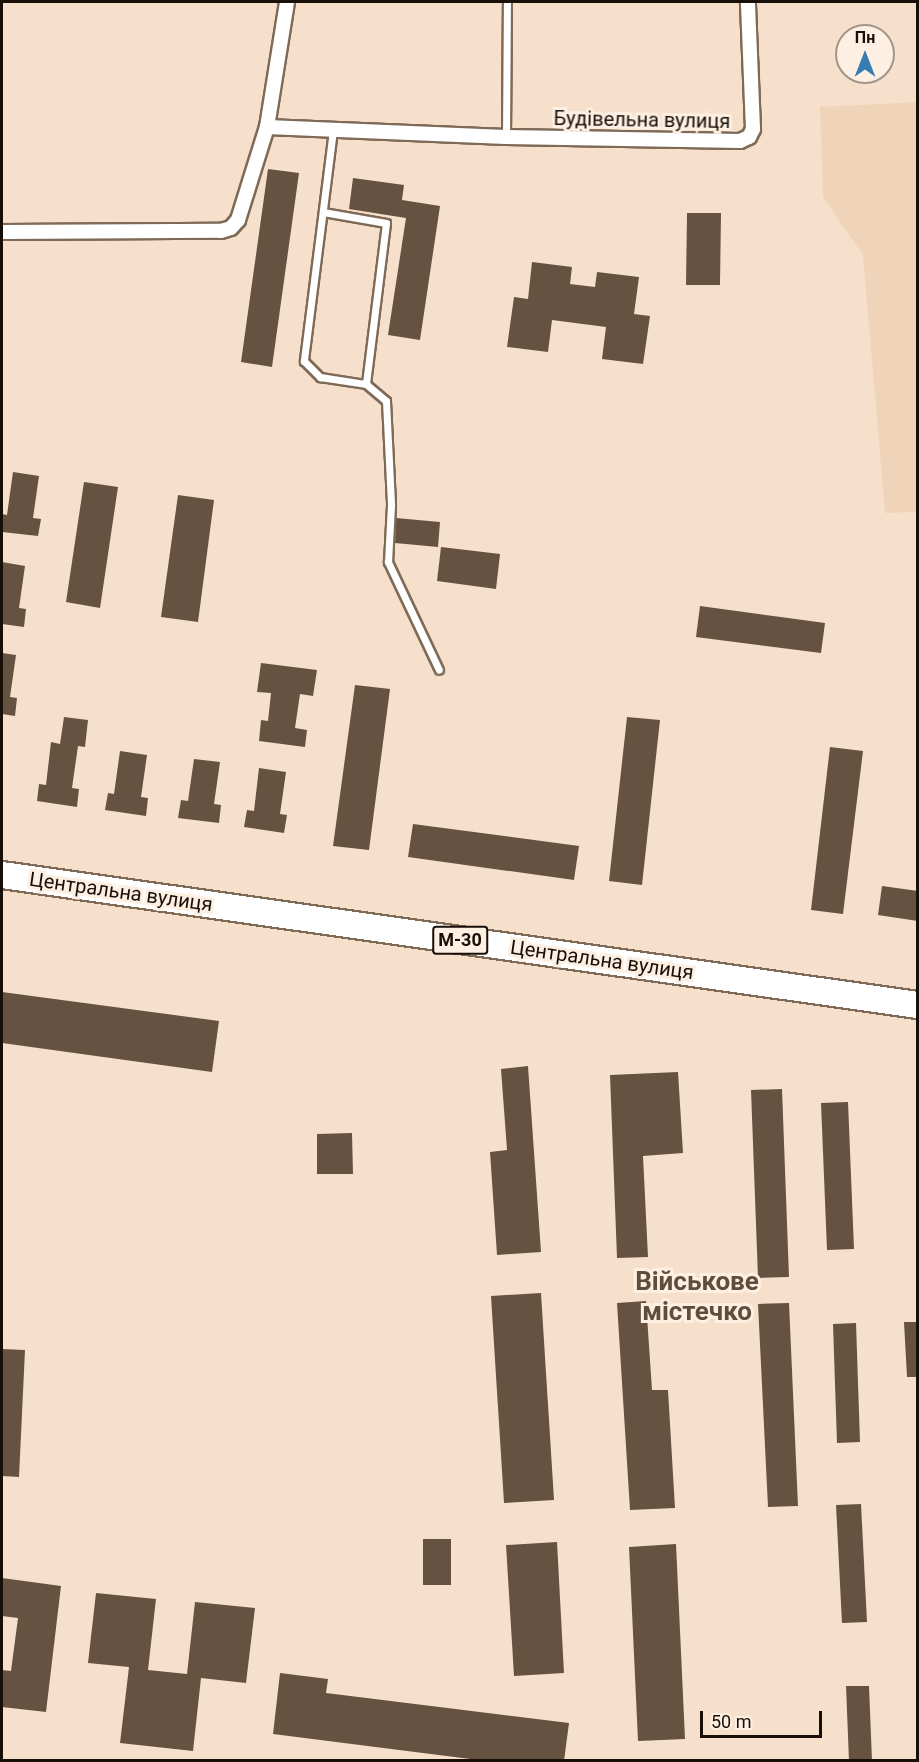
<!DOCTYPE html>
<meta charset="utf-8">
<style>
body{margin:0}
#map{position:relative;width:919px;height:1762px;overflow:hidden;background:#f7e0cb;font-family:Roboto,sans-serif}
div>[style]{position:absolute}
.built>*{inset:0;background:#f0d4b9}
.building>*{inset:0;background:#665240}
.roads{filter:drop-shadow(2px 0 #7e6a57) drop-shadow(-2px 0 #7e6a57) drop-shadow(0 2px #7e6a57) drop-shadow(0 -2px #7e6a57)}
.lane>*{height:7px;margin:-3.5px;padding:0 3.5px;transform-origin:3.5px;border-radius:3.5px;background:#fff}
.street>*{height:14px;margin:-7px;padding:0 7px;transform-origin:7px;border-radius:7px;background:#fff}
.highway>*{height:26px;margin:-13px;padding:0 13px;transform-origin:13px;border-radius:13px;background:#fff}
span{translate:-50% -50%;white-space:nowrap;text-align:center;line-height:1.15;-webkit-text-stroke:6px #fdefe2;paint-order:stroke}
.shield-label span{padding:2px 4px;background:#fdefe2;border:2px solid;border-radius:4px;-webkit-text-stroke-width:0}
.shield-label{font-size:18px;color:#170f08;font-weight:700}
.street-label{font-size:20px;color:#170f08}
.district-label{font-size:26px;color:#604e3c;font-weight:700}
.frame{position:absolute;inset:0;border:3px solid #170f08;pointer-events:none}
.north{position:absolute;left:835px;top:24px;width:60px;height:60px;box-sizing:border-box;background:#fdefe2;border:2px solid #a1958b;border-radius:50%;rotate:0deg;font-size:16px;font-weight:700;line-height:24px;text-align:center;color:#170f08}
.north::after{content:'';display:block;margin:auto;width:21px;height:27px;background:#377cb2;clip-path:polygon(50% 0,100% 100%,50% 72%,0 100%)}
.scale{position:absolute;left:700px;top:1711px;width:122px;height:27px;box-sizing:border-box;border:3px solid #170f08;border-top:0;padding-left:8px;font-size:18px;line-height:21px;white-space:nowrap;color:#170f08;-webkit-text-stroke:4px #fdefe2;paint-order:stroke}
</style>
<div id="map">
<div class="built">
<div style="clip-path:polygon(917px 102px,917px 512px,885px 513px,863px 255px,823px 197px,820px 107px)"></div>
</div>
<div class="building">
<div style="clip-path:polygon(268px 169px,299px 173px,272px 367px,241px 362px)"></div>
<div style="clip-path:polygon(353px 178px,404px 185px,402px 200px,440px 206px,420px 340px,388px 335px,406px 218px,349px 209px)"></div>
<div style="clip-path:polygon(687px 213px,721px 213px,720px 285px,686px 285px)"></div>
<div style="clip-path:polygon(532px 262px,572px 267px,570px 284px,595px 287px,597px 272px,639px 277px,634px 314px,650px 316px,643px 364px,602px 359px,606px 327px,552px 320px,548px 352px,507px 347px,514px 297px,528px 299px)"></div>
<div style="clip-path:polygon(13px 472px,39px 476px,33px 518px,41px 519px,38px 536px,2px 532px,2px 514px,7px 515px)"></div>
<div style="clip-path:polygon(84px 482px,118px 487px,100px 608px,66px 602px)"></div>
<div style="clip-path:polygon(178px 495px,214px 500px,198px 622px,161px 617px)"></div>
<div style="clip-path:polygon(396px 518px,440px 522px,438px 547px,395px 543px)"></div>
<div style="clip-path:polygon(441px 547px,500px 554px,496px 589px,437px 581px)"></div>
<div style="clip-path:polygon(2px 562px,25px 566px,19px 608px,26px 609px,24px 627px,2px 624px)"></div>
<div style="clip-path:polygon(700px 606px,825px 623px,821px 653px,696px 637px)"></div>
<div style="clip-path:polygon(2px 653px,16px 655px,10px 697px,17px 698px,15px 716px,2px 714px)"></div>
<div style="clip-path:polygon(261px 663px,317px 670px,313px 696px,300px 694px,295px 728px,307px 730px,305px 747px,259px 741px,261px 720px,268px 721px,271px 693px,257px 692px)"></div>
<div style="clip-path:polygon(355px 685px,390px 689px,369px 850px,333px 846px)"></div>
<div style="clip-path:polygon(64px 717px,88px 720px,85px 747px,78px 746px,72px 788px,79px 789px,77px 807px,37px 801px,39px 784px,46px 785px,51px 742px,60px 744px)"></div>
<div style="clip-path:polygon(627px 717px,660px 720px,642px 885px,609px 881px)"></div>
<div style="clip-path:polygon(830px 747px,863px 751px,843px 914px,811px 910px)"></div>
<div style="clip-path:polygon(120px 751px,147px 755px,141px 797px,148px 798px,146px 816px,105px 810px,108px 793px,114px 794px)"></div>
<div style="clip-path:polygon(194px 759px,220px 762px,214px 804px,221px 805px,219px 823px,178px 818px,181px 800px,188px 801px)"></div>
<div style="clip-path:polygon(259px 768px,286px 772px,280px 814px,287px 815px,284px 833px,244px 827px,247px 810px,254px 811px)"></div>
<div style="clip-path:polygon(413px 824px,579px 846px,574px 880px,408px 857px)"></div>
<div style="clip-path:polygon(882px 886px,918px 891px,918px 921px,878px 915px)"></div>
<div style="clip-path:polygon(2px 992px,219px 1021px,212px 1072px,2px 1043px)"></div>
<div style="clip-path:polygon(528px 1066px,541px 1252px,497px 1255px,490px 1152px,507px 1150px,501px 1069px)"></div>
<div style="clip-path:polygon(678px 1072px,683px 1153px,643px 1156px,648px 1257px,617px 1258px,610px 1075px)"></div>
<div style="clip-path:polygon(782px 1089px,789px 1277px,758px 1278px,751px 1090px)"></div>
<div style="clip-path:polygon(848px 1102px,854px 1249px,827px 1250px,821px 1103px)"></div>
<div style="clip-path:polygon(352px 1133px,353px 1174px,317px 1174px,317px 1134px)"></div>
<div style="clip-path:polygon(541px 1293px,554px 1500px,504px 1503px,491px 1296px)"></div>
<div style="clip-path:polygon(646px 1301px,652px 1390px,668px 1390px,675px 1508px,630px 1510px,617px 1303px)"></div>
<div style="clip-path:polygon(789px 1303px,798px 1506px,768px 1507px,758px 1304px)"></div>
<div style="clip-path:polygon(904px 1322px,918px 1322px,918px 1377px,907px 1377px)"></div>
<div style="clip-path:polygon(856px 1323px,860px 1442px,837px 1443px,833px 1324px)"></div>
<div style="clip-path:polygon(2px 1349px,25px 1350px,19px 1477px,2px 1476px)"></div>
<div style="clip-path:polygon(861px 1504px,867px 1622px,842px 1623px,836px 1505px)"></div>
<div style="clip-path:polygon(423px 1539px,451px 1539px,451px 1585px,423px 1585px)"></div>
<div style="clip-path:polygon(557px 1542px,564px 1673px,514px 1676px,506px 1545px)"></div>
<div style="clip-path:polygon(676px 1544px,685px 1739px,638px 1741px,629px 1547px)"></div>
<div style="clip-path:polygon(2px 1578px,61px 1586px,46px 1712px,2px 1707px,2px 1670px,11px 1671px,18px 1618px,2px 1616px)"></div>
<div style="clip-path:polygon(96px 1593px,156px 1599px,148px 1670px,187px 1674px,195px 1602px,255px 1608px,246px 1683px,201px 1678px,193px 1751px,120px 1743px,129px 1667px,88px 1663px)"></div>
<div style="clip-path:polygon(280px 1673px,328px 1679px,326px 1693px,569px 1723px,564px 1761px,486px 1761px,273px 1734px)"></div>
<div style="clip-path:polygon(846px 1686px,869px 1686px,872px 1761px,849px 1761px)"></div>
</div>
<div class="roads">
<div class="lane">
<div style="left:333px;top:130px;width:233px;rotate:97.2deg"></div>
<div style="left:304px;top:361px;width:23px;rotate:45deg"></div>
<div style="left:320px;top:377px;width:47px;rotate:8.7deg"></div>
<div style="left:366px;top:384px;width:26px;rotate:40deg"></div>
<div style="left:386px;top:401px;width:104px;rotate:87.2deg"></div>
<div style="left:391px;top:505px;width:57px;rotate:93deg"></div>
<div style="left:388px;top:562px;width:119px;rotate:64.7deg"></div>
<div style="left:506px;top:137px;width:135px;rotate:-89.6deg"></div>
<div style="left:323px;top:212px;width:64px;rotate:9.9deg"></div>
<div style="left:386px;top:223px;width:162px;rotate:97.1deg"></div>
</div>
<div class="street">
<div style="left:267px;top:127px;width:127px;rotate:-80.9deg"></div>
<div style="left:2px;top:232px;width:219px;rotate:-0.3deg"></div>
<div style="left:221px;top:231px;width:10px;rotate:-17deg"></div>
<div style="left:231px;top:228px;width:11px;rotate:-49deg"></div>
<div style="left:238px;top:220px;width:97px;rotate:-72.7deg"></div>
<div style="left:267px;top:127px;width:239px;rotate:2.4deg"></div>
<div style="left:506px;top:137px;width:234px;rotate:1deg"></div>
<div style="left:740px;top:141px;width:10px;rotate:-24deg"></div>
<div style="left:749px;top:137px;width:9px;rotate:-63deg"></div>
<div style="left:753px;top:129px;width:127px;rotate:-92.3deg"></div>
</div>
<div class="highway">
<div style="left:2px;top:875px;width:925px;rotate:8.08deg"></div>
</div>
</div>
<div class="shield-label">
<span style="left:460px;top:940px">М-30</span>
</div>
<div class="street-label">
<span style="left:642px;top:120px;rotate:1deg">Будівельна вулиця</span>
<span style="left:121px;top:892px;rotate:8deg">Центральна вулиця</span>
<span style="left:602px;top:960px;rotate:8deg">Центральна вулиця</span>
</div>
<div class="district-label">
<span style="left:697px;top:1297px">Військове<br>містечко</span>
</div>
<div class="frame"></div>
<div class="north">Пн</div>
<div class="scale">50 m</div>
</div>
